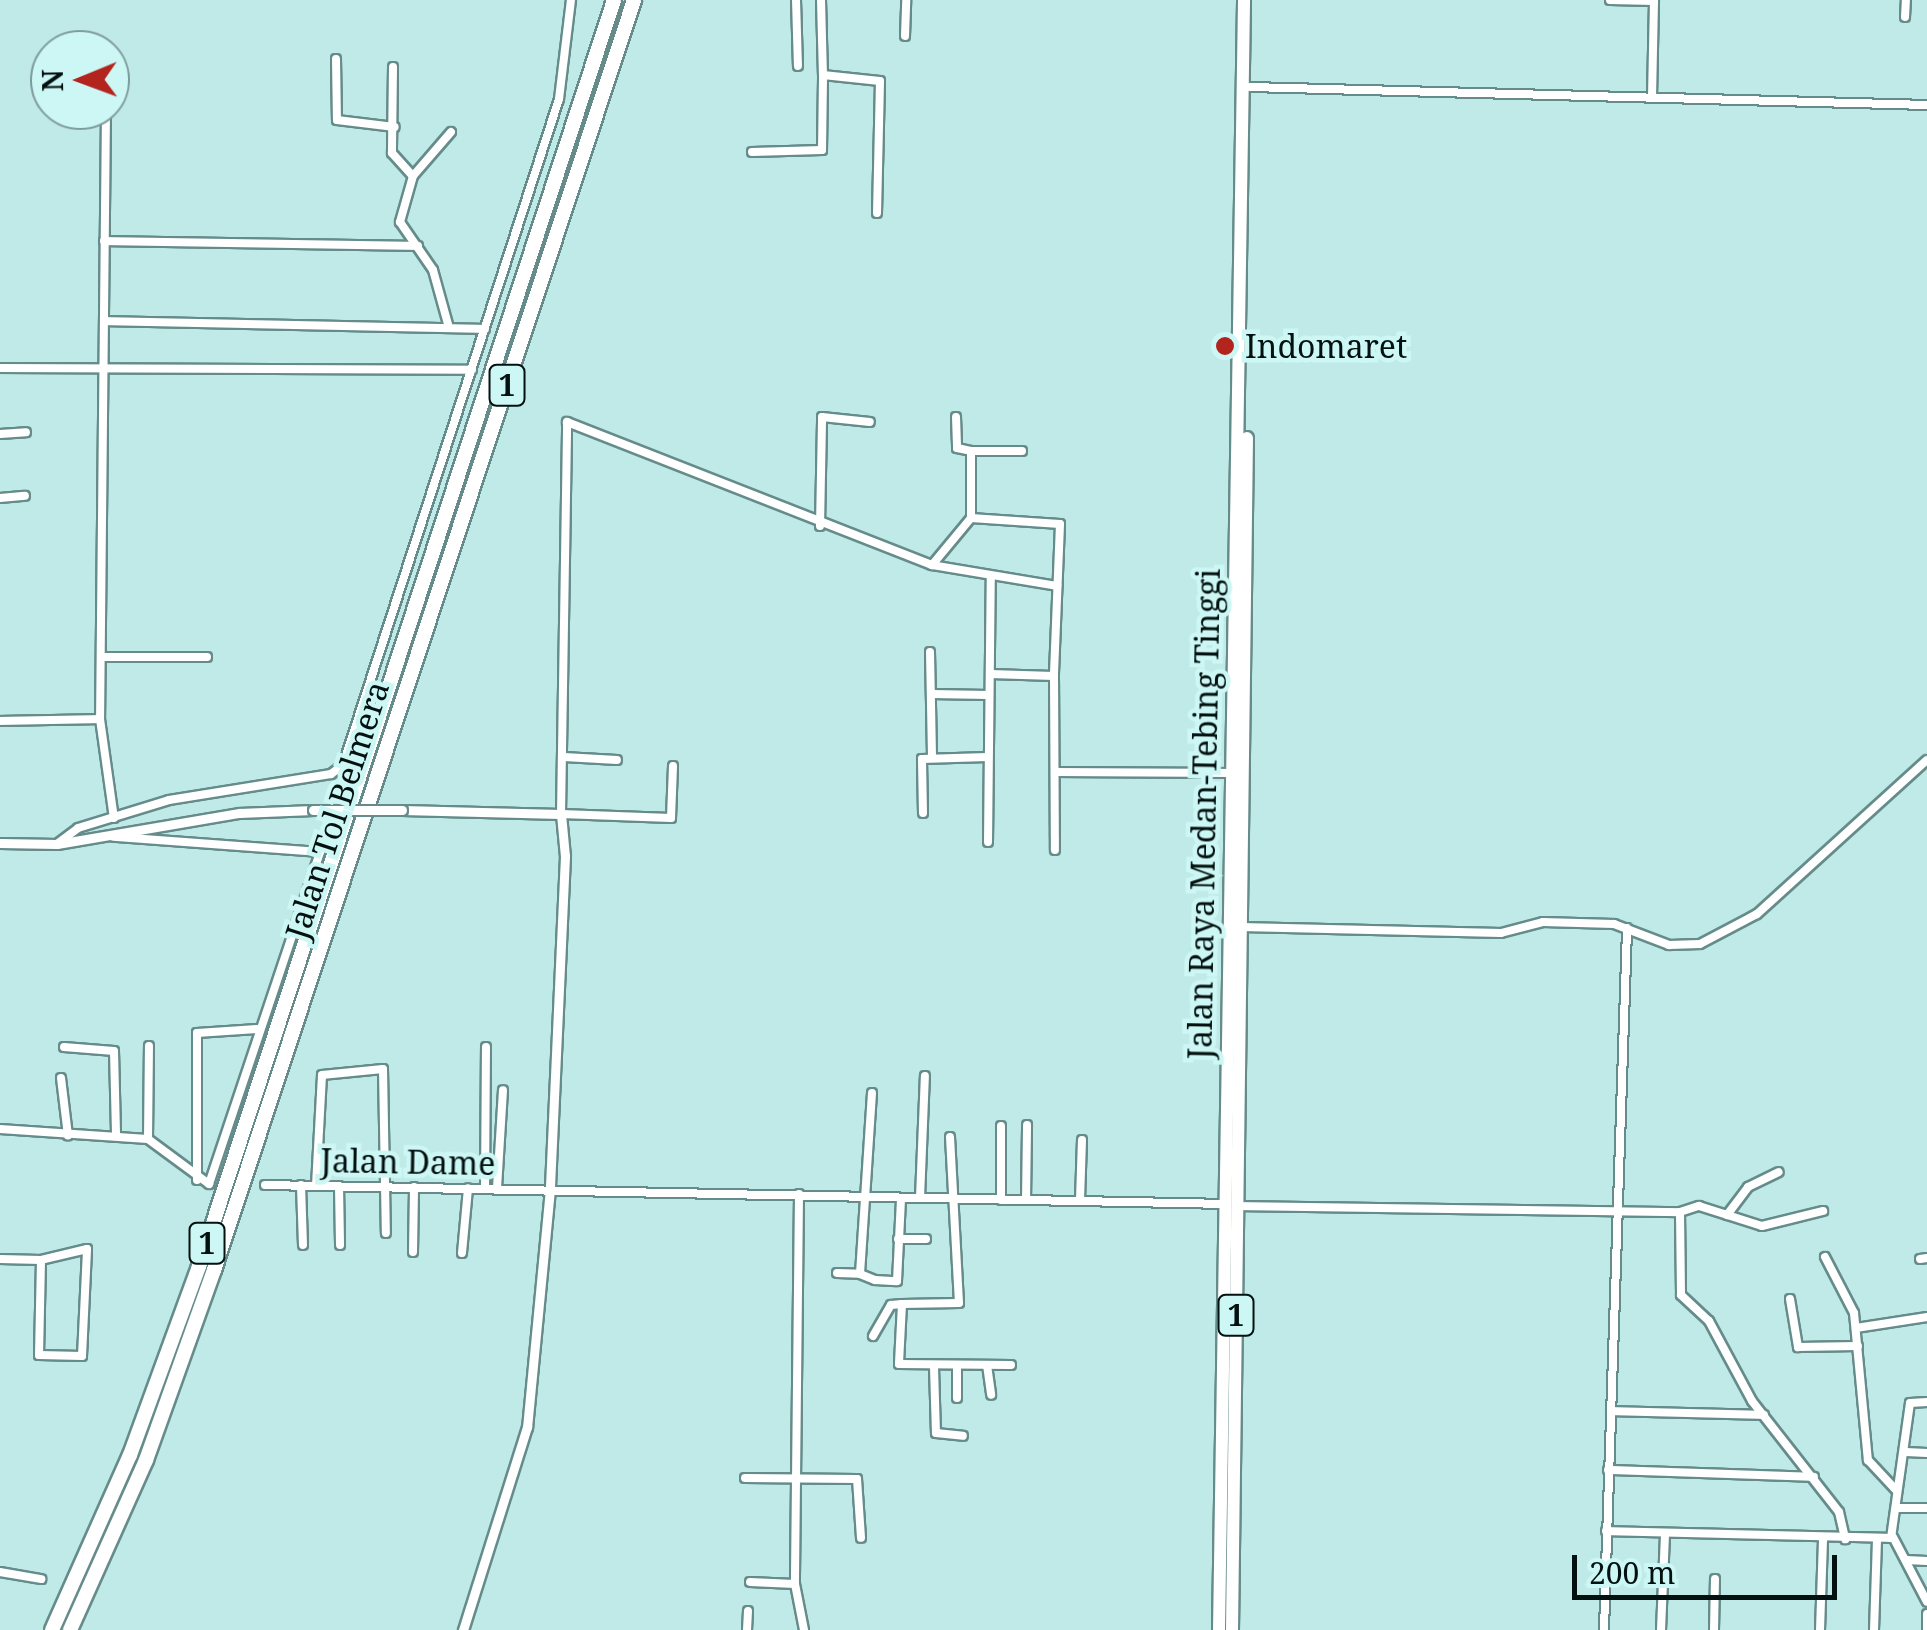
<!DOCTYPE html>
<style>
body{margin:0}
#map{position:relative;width:1927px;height:1630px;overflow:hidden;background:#c0eae7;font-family:"Noto Serif",serif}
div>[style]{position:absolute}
.roads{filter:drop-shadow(2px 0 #658c8a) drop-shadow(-2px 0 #658c8a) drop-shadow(0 2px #658c8a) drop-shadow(0 -2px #658c8a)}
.minor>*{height:8px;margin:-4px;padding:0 4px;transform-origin:4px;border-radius:4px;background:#fff}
.tertiary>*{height:9px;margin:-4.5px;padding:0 4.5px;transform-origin:4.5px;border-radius:4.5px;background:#fff}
.trunk>*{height:12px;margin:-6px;padding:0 6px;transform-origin:6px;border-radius:6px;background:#fff}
.motorway>*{height:14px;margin:-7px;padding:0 7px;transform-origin:7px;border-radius:7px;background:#fff}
.bridges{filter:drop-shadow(2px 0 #658c8a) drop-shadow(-2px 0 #658c8a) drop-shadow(0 2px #658c8a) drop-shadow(0 -2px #658c8a)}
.tertiary-bridge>*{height:9px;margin:-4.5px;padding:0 4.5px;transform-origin:4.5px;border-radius:4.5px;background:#fff}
.dots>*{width:28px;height:28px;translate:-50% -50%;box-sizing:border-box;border:5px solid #cdf7f4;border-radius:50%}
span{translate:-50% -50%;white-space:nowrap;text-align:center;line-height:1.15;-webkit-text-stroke:9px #cdf7f4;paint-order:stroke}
.shield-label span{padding:2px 8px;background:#cdf7f4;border:2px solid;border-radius:8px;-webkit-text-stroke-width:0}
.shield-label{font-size:30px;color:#031110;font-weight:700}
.poi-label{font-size:32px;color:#031110}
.left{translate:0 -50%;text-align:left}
.street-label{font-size:32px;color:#031110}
.north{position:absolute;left:30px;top:30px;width:100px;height:100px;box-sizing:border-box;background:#cdf7f4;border:2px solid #7c9b99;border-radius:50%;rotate:269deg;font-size:28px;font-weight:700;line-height:40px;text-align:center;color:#031110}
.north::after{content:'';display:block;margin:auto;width:35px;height:45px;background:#b3241e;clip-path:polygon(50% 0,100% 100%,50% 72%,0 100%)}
.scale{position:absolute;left:1572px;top:1555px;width:265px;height:45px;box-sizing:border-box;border:5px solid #031110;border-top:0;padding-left:12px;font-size:30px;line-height:35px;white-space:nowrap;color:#031110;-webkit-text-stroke:8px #cdf7f4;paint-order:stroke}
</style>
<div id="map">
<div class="roads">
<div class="minor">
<div style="left:796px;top:0;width:66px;rotate:88.3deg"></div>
<div style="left:821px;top:0;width:75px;rotate:88.5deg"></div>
<div style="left:823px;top:75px;width:57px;rotate:6deg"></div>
<div style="left:880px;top:81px;width:132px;rotate:91.3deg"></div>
<div style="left:1610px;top:0;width:44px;rotate:1.3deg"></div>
<div style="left:1905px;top:17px;width:17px;rotate:-87deg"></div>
<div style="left:905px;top:36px;width:36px;rotate:-88deg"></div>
<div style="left:336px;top:59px;width:61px;rotate:89.1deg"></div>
<div style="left:337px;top:120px;width:58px;rotate:6.9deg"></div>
<div style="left:393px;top:67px;width:86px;rotate:90.7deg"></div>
<div style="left:392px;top:153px;width:31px;rotate:48deg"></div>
<div style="left:413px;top:176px;width:48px;rotate:105.8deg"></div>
<div style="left:400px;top:222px;width:58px;rotate:55.5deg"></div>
<div style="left:433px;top:270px;width:56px;rotate:74.5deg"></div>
<div style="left:1250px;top:87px;width:677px;rotate:1.52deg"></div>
<div style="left:1652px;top:97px;width:97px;rotate:-88.8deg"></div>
<div style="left:106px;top:110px;width:609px;rotate:90.56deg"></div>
<div style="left:100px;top:719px;width:100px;rotate:82deg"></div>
<div style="left:752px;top:152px;width:70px;rotate:-1.6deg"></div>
<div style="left:822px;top:150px;width:75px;rotate:-89.2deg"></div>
<div style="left:413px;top:176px;width:58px;rotate:-49.2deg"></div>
<div style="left:104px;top:241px;width:314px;rotate:0.9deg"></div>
<div style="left:104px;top:321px;width:381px;rotate:1.2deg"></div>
<div style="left:0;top:368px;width:472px;rotate:0.2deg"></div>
<div style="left:956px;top:417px;width:31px;rotate:88deg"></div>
<div style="left:957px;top:448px;width:14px;rotate:12deg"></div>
<div style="left:971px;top:451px;width:67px;rotate:90deg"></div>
<div style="left:0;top:434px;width:26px;rotate:-4deg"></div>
<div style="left:971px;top:451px;width:51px"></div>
<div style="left:0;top:498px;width:25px;rotate:-5deg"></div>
<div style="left:820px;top:526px;width:109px;rotate:-88.9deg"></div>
<div style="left:822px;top:417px;width:48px;rotate:5.9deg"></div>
<div style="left:932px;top:565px;width:61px;rotate:-50.3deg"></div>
<div style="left:971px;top:518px;width:89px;rotate:3.9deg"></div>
<div style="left:1060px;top:524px;width:152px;rotate:92.3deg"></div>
<div style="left:930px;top:652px;width:103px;rotate:88.9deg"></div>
<div style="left:103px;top:657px;width:104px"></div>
<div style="left:990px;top:674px;width:64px;rotate:1.8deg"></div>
<div style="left:1054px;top:676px;width:174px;rotate:89.7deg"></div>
<div style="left:931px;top:694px;width:58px;rotate:1deg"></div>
<div style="left:0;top:721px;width:100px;rotate:-1.1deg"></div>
<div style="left:564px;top:757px;width:53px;rotate:3.2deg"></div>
<div style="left:673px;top:766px;width:52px;rotate:92.2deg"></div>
<div style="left:671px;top:818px;width:110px;rotate:-177.9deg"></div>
<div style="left:561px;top:814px;width:392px;rotate:-89.1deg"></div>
<div style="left:567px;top:422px;width:392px;rotate:21.4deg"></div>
<div style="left:932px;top:565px;width:127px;rotate:9.5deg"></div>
<div style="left:1055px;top:772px;width:179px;rotate:0.3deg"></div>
<div style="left:923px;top:813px;width:54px;rotate:-91.1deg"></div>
<div style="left:922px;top:759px;width:66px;rotate:-1.7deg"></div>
<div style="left:988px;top:842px;width:266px;rotate:-89.4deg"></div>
<div style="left:57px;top:844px;width:26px;rotate:-37deg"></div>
<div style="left:78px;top:828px;width:95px;rotate:-17.1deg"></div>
<div style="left:169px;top:800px;width:164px;rotate:-9.1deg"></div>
<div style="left:331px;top:774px;width:15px;rotate:-37deg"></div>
<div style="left:343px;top:765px;width:700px;rotate:-72.03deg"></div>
<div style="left:559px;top:99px;width:100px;rotate:-83.1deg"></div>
<div style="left:1241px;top:927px;width:260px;rotate:1.3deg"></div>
<div style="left:1501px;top:933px;width:43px;rotate:-14.7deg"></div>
<div style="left:1543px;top:922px;width:71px;rotate:1.6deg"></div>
<div style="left:1614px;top:924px;width:59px;rotate:20.9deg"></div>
<div style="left:1669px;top:945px;width:31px;rotate:-2deg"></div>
<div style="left:1700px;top:944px;width:64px;rotate:-27.8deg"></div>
<div style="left:1757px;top:914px;width:229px;rotate:-42.2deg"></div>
<div style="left:64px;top:1047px;width:50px;rotate:4.6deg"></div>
<div style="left:114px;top:1051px;width:83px;rotate:88.6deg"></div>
<div style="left:61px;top:1078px;width:58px;rotate:83.1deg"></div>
<div style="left:872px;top:1093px;width:181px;rotate:93.8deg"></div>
<div style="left:860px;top:1274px;width:16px;rotate:22deg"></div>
<div style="left:875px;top:1280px;width:22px;rotate:3deg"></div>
<div style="left:897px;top:1281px;width:83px;rotate:-87.2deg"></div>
<div style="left:0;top:1129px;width:148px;rotate:3.9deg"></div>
<div style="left:148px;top:1139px;width:76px;rotate:36.4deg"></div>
<div style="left:209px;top:1184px;width:350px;rotate:-71.5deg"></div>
<div style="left:320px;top:852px;width:207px;rotate:-175.8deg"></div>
<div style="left:950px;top:1137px;width:166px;rotate:86.9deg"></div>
<div style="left:959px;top:1303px;width:57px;rotate:179deg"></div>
<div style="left:902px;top:1304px;width:60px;rotate:92.9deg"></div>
<div style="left:899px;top:1364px;width:112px;rotate:0.5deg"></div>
<div style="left:148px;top:1139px;width:93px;rotate:-89.4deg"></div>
<div style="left:197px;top:1180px;width:147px;rotate:-90deg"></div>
<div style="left:197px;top:1033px;width:60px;rotate:-3.8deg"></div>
<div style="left:265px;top:1185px;width:960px;rotate:1.13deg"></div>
<div style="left:301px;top:1185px;width:60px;rotate:88.1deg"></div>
<div style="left:316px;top:1186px;width:111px;rotate:-86.9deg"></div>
<div style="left:322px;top:1075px;width:61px;rotate:-5.6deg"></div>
<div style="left:383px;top:1069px;width:164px;rotate:89deg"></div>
<div style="left:339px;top:1186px;width:59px;rotate:89deg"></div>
<div style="left:485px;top:1188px;width:141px;rotate:-89.6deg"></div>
<div style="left:497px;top:1188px;width:98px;rotate:-86.5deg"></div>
<div style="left:799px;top:1194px;width:390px;rotate:90.6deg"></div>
<div style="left:795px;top:1584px;width:47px;rotate:78.9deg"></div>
<div style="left:920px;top:1198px;width:122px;rotate:-87.7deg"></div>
<div style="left:1001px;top:1200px;width:74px;rotate:-90deg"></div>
<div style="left:1026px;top:1200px;width:75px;rotate:-89.2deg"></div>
<div style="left:1080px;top:1200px;width:60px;rotate:-88.1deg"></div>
<div style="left:1238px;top:1206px;width:442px;rotate:0.8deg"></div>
<div style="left:1680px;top:1212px;width:83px;rotate:89.3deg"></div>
<div style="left:1681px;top:1295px;width:38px;rotate:43deg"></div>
<div style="left:1709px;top:1321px;width:91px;rotate:61.7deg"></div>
<div style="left:1752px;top:1401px;width:141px;rotate:51.9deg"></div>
<div style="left:1839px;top:1512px;width:28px;rotate:77deg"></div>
<div style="left:1680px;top:1212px;width:20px;rotate:-18deg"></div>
<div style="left:1699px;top:1206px;width:66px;rotate:17.6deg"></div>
<div style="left:1762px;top:1226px;width:63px;rotate:-13.8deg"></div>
<div style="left:1727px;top:1215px;width:35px;rotate:-53deg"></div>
<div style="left:1748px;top:1187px;width:34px;rotate:-26deg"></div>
<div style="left:898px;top:1239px;width:28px"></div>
<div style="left:413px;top:1252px;width:65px;rotate:-89.1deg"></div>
<div style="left:462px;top:1253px;width:65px;rotate:-84.7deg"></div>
<div style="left:1825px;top:1257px;width:63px;rotate:62.6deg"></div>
<div style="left:1854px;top:1313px;width:148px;rotate:84.6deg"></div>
<div style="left:1868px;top:1460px;width:40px;rotate:47deg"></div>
<div style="left:0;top:1259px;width:41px;rotate:1.4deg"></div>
<div style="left:41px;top:1260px;width:95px;rotate:91.2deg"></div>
<div style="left:39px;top:1355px;width:43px;rotate:1.3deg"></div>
<div style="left:82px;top:1356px;width:107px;rotate:-87.3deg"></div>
<div style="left:87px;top:1249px;width:47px;rotate:166.6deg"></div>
<div style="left:1920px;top:1259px;width:7px;rotate:-8deg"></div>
<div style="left:837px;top:1273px;width:23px;rotate:2deg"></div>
<div style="left:1790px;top:1299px;width:49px;rotate:80.5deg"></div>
<div style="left:1798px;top:1347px;width:60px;rotate:-1deg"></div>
<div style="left:1856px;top:1328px;width:72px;rotate:-8.8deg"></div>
<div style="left:873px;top:1336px;width:36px;rotate:-60deg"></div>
<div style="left:891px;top:1305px;width:11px;rotate:-5deg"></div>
<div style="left:987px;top:1365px;width:30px;rotate:82deg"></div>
<div style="left:934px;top:1367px;width:66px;rotate:88.3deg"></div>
<div style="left:936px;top:1433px;width:27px;rotate:6deg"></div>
<div style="left:957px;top:1398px;width:32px;rotate:-90deg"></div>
<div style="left:1611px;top:1411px;width:153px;rotate:1.5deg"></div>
<div style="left:1906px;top:1452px;width:21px;rotate:3deg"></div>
<div style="left:1608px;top:1470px;width:206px;rotate:1.9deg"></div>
<div style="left:745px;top:1478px;width:112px;rotate:0.5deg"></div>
<div style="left:857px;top:1479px;width:59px;rotate:86.1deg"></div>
<div style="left:1896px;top:1508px;width:31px"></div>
<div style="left:1606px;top:1531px;width:285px;rotate:1.4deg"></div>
<div style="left:1891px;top:1538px;width:136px;rotate:-82deg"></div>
<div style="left:1910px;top:1403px;width:17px;rotate:-3deg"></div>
<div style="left:1893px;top:1537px;width:73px;rotate:62.4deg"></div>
<div style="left:1906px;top:1560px;width:21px;rotate:3deg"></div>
<div style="left:0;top:1572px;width:42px;rotate:9.7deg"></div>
<div style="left:750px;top:1582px;width:45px;rotate:2.5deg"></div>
<div style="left:747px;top:1630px;width:19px;rotate:-87deg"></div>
<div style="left:1604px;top:1630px;width:702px;rotate:-88.12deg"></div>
<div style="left:1661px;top:1630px;width:96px;rotate:-87.6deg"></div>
<div style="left:1714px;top:1630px;width:51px;rotate:-88.9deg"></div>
<div style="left:1820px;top:1630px;width:91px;rotate:-88.1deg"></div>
<div style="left:1874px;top:1630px;width:91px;rotate:-88.1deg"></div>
<div style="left:1927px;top:1630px;width:16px;rotate:-90deg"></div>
</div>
<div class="tertiary">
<div style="left:402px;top:810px;width:159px;rotate:1.4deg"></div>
<div style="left:561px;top:814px;width:42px;rotate:84.6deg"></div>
<div style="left:565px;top:856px;width:333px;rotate:92.6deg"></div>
<div style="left:550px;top:1189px;width:239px;rotate:95.5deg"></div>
<div style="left:527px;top:1427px;width:213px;rotate:107.5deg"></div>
<div style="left:0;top:843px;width:57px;rotate:1deg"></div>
<div style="left:57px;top:844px;width:185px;rotate:-9.7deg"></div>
<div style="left:239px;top:813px;width:74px;rotate:-2.3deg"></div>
</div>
<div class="trunk">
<div style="left:1219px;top:1630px;width:1630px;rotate:-89.12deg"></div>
<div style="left:1232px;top:1630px;width:1192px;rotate:-89.28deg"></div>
</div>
<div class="motorway">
<div style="left:52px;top:1630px;width:192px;rotate:-66deg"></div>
<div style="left:130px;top:1455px;width:201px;rotate:-69.9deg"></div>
<div style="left:199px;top:1266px;width:1332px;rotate:-71.85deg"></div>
<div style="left:70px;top:1630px;width:186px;rotate:-65.9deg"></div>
<div style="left:146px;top:1460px;width:202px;rotate:-70.3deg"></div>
<div style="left:214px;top:1270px;width:1338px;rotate:-71.7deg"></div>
</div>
</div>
<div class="bridges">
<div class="tertiary-bridge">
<div style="left:313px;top:810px;width:89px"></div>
</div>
</div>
<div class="dots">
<div style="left:1225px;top:346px;background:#b3241e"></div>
</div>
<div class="shield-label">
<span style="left:507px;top:385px">1</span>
<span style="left:207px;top:1243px">1</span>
<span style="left:1236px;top:1315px">1</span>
</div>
<div class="poi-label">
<span class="left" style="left:1245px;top:346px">Indomaret</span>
</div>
<div class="street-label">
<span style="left:337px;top:810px;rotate:-72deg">Jalan Tol Belmera</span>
<span style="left:1204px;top:814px;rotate:-89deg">Jalan Raya Medan-Tebing Tinggi</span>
<span style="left:408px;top:1162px;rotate:1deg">Jalan Dame</span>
</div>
<div class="north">N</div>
<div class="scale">200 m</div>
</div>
